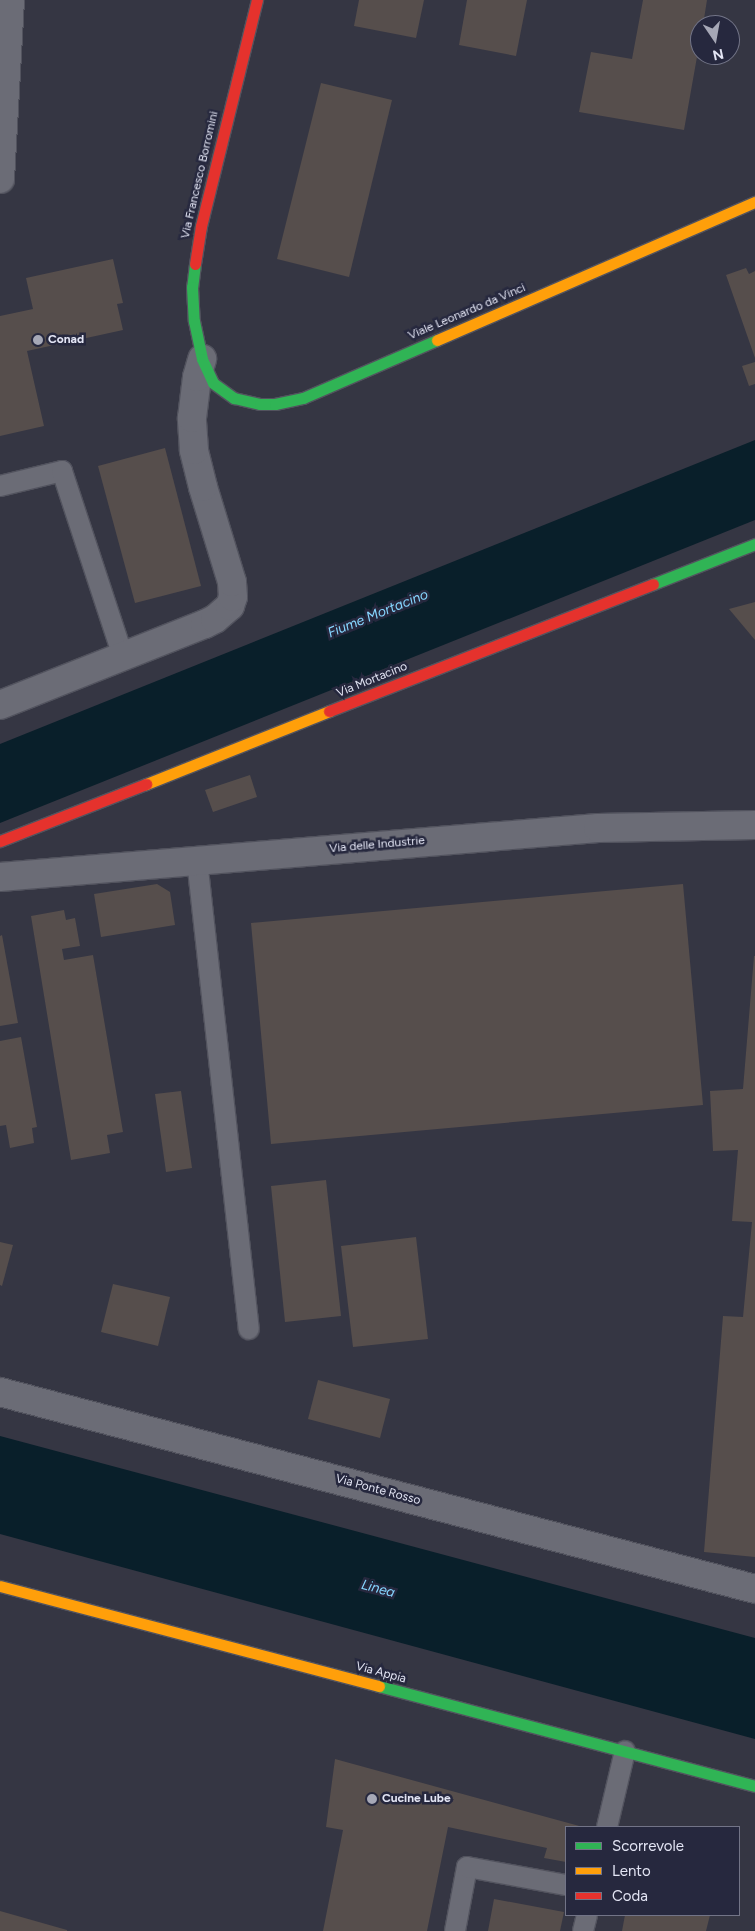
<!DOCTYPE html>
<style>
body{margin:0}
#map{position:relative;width:755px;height:1931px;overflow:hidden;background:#353643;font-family:Figtree,sans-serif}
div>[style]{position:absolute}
.water>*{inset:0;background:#091f2a}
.building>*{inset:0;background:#564e4c}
.roads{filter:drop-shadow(1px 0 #52535e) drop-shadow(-1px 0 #52535e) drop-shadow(0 1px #52535e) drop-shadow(0 -1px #52535e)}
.lane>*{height:20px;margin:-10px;padding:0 10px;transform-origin:10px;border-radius:10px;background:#6b6c76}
.street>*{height:28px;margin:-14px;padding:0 14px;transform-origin:14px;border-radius:14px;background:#6b6c76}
.fast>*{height:11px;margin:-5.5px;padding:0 5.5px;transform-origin:5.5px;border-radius:5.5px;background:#30b455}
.slow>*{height:11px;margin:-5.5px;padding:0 5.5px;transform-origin:5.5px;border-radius:5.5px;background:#ff9f0a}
.jam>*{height:11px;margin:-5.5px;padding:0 5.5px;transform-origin:5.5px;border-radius:5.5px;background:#e5322d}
.dots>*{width:14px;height:14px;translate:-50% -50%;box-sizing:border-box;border:2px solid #26283e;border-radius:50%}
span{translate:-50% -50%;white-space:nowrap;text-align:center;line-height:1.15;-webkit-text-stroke:5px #26283e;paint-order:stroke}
.street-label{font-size:12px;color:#e3e5f4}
.poi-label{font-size:12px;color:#e3e5f4;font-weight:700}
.left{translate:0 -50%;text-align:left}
.water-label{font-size:14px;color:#86d6ff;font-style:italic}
.legend{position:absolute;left:565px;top:1826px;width:175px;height:90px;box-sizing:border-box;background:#26283e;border:1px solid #727487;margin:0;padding:6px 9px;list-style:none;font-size:15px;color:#e3e5f4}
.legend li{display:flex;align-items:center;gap:10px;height:25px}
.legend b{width:25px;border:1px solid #727487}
.north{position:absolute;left:690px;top:15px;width:50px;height:50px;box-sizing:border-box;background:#26283e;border:1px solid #727487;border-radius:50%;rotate:168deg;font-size:14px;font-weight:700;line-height:20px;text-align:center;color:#e3e5f4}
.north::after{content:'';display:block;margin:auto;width:18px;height:22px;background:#a6a8b6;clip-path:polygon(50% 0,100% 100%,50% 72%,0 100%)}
</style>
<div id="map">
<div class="water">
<div style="clip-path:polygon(755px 440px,755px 520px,0 823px,0 744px)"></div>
<div style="clip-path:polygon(0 1436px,755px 1638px,755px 1739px,0 1534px)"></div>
</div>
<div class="building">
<div style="clip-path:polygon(359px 0,424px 0,416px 38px,354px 26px)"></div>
<div style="clip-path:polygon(467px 0,527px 0,516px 56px,459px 45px)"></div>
<div style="clip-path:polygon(643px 0,707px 0,703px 25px,700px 25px,700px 40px,684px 130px,579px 112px,591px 52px,632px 59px)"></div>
<div style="clip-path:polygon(321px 83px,392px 100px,349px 277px,277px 259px)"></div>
<div style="clip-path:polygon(113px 259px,123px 303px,117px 304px,123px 330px,27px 351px,44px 426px,0 436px,0 316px,33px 309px,26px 278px)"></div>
<div style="clip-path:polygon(746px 268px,749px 274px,755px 271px,755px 358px,726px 275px)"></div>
<div style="clip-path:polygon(755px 362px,755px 384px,749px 386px,742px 366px)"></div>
<div style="clip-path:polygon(165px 448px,201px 586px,135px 603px,98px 466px)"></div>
<div style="clip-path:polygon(755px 602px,755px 640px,729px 609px)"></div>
<div style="clip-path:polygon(250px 775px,257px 797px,213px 812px,205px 790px)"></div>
<div style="clip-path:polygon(157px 884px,170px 892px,175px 925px,101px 937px,94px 894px)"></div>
<div style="clip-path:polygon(683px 884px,703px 1105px,271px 1144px,251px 923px)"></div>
<div style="clip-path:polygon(64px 910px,66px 920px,75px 918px,80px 946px,62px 949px,64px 960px,93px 955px,123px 1132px,107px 1135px,110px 1153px,71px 1160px,31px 916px)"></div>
<div style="clip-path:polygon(2px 935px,18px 1023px,0 1026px,0 936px)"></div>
<div style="clip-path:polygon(754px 956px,755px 956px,755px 1557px,704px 1552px,723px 1316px,743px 1317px,752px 1222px,732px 1221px,738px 1150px,713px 1151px,710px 1091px,743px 1089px)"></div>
<div style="clip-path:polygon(21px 1037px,37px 1127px,32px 1128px,34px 1143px,10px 1148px,6px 1125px,0 1126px,0 1041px)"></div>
<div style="clip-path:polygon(181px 1091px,192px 1168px,166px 1172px,155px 1094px)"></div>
<div style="clip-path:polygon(326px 1180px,341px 1316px,285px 1322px,271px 1186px)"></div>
<div style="clip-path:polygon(416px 1237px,428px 1339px,353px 1347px,341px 1246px)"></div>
<div style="clip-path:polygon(0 1242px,13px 1245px,2px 1286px,0 1285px)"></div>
<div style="clip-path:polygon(113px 1284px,170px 1297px,158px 1346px,101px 1332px)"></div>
<div style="clip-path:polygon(318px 1380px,390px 1399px,380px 1438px,308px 1419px)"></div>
<div style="clip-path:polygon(335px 1759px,583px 1827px,566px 1827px,566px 1862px,544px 1858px,547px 1848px,448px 1827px,427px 1931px,323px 1931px,343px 1830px,326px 1827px)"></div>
<div style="clip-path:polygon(494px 1899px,564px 1912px,560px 1931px,488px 1931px)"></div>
<div style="clip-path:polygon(0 1911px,67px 1930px,67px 1931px,0 1931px)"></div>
<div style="clip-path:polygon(625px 1915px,710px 1915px,706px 1931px,622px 1931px)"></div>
</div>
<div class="roads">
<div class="lane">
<div style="left:0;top:486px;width:64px;rotate:-13.6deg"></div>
<div style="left:62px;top:471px;width:195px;rotate:71.8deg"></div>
<div style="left:197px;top:860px;width:472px;rotate:83.7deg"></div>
<div style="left:607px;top:1827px;width:78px;rotate:-76.7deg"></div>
<div style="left:455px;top:1931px;width:65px;rotate:-79.4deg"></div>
<div style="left:467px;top:1867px;width:101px;rotate:10.3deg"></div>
<div style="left:583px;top:1931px;width:16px;rotate:-76deg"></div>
</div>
<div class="street">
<div style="left:0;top:179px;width:179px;rotate:-86.8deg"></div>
<div style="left:0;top:705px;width:220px;rotate:-21.6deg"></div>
<div style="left:205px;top:624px;width:11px;rotate:-27deg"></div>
<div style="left:215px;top:619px;width:20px;rotate:-41deg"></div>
<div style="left:230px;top:606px;width:9px;rotate:-72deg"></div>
<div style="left:233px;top:597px;width:15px;rotate:-94deg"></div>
<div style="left:232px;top:582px;width:99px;rotate:-107deg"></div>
<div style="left:203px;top:487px;width:38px;rotate:-104deg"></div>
<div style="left:194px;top:450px;width:32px;rotate:-94deg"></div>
<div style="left:192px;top:418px;width:41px;rotate:-83deg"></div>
<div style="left:197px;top:377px;width:19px;rotate:-74deg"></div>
<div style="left:0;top:877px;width:600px;rotate:-4.68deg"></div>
<div style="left:598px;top:828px;width:157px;rotate:-1.1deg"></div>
<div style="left:0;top:1392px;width:780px;rotate:14.62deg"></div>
</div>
<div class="fast">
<div style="left:195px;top:264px;width:23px;rotate:97deg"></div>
<div style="left:192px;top:287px;width:34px;rotate:87deg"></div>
<div style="left:194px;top:321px;width:39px;rotate:78deg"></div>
<div style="left:202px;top:359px;width:26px;rotate:65deg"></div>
<div style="left:213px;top:383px;width:26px;rotate:36deg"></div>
<div style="left:234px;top:398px;width:27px;rotate:13deg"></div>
<div style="left:260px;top:404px;width:15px"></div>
<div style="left:275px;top:404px;width:29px;rotate:-12deg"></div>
<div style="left:303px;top:398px;width:146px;rotate:-23.4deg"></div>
<div style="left:653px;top:584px;width:110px;rotate:-21.4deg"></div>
<div style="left:379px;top:1686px;width:389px;rotate:14.9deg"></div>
</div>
<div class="slow">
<div style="left:437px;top:340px;width:347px;rotate:-23.5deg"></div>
<div style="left:146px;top:784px;width:197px;rotate:-21.7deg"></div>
<div style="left:0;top:1586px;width:392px;rotate:14.8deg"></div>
</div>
<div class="jam">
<div style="left:195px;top:264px;width:38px;rotate:-81deg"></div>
<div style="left:201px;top:226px;width:233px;rotate:-76.1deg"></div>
<div style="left:329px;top:711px;width:348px;rotate:-21.4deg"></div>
<div style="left:0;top:841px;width:157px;rotate:-21.3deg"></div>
</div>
</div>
<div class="dots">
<div style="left:38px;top:340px;background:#a6a8b6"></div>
<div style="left:372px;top:1799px;background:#a6a8b6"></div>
</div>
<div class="street-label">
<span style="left:200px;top:175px;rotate:-77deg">Via Francesco Borromini</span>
<span style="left:467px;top:312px;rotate:-23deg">Viale Leonardo da Vinci</span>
<span style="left:372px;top:680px;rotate:-22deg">Via Mortacino</span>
<span style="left:377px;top:845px;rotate:-5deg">Via delle Industrie</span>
<span style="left:378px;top:1490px;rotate:15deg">Via Ponte Rosso</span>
<span style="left:381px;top:1673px;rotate:15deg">Via Appia</span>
</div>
<div class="poi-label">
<span class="left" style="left:48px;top:340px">Conad</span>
<span class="left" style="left:382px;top:1799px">Cucine Lube</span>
</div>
<div class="water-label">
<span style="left:378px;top:614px;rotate:-22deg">Fiume Mortacino</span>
<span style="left:378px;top:1589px;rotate:15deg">Linea</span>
</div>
<ul class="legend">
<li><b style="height:6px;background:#30b455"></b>Scorrevole</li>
<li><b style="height:6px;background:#ff9f0a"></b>Lento</li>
<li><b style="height:6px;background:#e5322d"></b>Coda</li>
</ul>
<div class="north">N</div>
</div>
